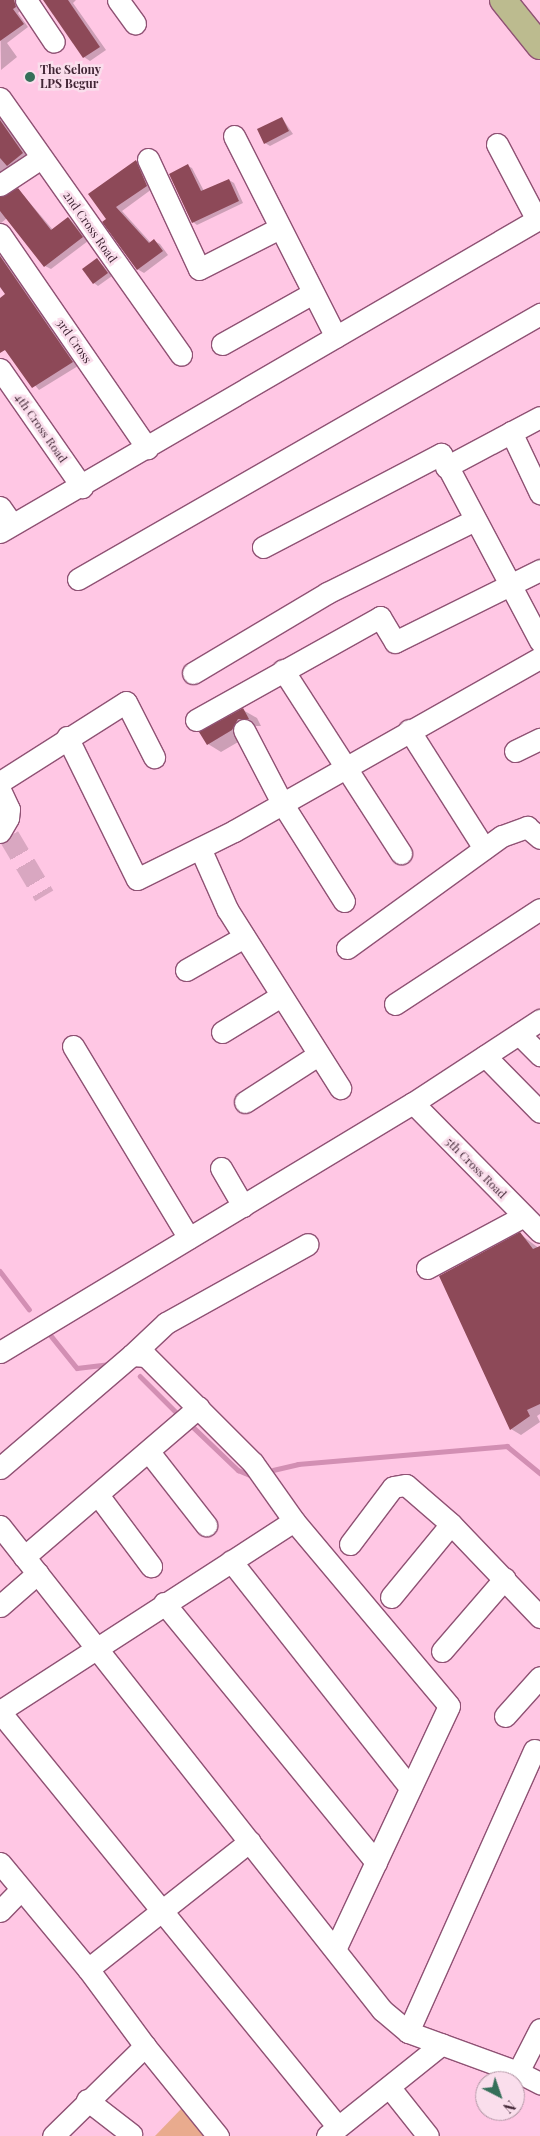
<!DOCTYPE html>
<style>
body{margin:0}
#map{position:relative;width:540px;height:2136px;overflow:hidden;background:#ffc7e4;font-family:"Playfair Display",serif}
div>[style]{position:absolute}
.green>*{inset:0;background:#e9ab8e}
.shadow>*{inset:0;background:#0003}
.stream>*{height:4.5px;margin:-2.25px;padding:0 2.25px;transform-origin:2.25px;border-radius:2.25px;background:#d28fb3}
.building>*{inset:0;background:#8d4958}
.minor-tunnel>*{height:21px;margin-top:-10.5px;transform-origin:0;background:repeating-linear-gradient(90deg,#d9a7c1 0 21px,transparent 0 32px)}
.roads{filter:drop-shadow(1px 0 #8f5274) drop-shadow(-1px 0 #8f5274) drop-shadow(0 1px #8f5274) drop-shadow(0 -1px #8f5274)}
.minor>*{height:21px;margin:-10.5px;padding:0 10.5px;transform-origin:10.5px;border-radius:10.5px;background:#fff}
.major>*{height:26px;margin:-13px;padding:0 13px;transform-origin:13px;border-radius:13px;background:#bcbb8f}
.dots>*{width:14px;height:14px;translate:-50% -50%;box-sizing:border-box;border:2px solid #fadeec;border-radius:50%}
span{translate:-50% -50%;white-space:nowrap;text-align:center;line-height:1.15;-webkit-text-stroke:5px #fadeec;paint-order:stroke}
.poi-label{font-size:12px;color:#412635;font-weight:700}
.left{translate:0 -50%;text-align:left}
.street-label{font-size:12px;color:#412635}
.north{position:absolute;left:475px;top:2071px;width:50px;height:50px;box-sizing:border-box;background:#fadeec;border:1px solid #b094a3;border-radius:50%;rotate:139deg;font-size:14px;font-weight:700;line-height:20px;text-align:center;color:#412635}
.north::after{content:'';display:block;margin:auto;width:18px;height:22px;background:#356f59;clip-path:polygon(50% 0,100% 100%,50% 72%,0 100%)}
</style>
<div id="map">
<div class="green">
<div style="clip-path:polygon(182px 2108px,206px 2136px,155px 2136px)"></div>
</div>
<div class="shadow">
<div style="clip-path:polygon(0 0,19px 0,21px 10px,18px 13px,28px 27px,7px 43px,17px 57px,1px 70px)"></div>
<div style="clip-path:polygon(44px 0,76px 0,73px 3px,106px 50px,90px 61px,84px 57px)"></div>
<div style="clip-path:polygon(0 115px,28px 156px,0 178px)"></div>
<div style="clip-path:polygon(282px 118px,293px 134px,270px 146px,265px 143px)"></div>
<div style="clip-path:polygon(136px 161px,142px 165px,152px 189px,122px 211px,151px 243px,154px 241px,160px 244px,168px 255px,144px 273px,137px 269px,107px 219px)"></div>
<div style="clip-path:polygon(188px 166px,192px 168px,204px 191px,229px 180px,234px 183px,243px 203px,197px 225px,193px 222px)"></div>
<div style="clip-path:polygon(18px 189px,53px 230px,69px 218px,88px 241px,51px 269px,45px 266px,7px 218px,0 224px,0 198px)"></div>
<div style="clip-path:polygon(0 255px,78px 366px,39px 390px,0 344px,0 300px,7px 294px,0 286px)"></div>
<div style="clip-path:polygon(97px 259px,112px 276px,98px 286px,94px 283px)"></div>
<div style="clip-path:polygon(243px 710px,257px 718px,261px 726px,252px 726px,245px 738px,221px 752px,208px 744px)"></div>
<div style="clip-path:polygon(520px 1234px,540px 1249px,540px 1414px,537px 1416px,540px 1422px,521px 1435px,511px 1429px,441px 1276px)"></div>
</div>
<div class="stream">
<div style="left:0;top:1271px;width:48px;rotate:52.7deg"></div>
<div style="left:48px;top:1332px;width:46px;rotate:51.1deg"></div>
<div style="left:77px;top:1368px;width:33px;rotate:-7deg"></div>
<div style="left:140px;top:1376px;width:54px;rotate:45deg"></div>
<div style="left:192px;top:1426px;width:64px;rotate:43.7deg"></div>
<div style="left:238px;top:1470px;width:15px;rotate:23deg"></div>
<div style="left:273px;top:1470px;width:26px;rotate:-13deg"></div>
<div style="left:298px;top:1464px;width:210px;rotate:-4.9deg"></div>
<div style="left:507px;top:1446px;width:43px;rotate:39.3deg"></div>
</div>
<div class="building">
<div style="clip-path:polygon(0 0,14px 0,16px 7px,13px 9px,24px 24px,0 41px)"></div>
<div style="clip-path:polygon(43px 0,68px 0,100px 47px,83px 58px)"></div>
<div style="clip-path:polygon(282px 117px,289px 131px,264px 144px,257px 129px)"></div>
<div style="clip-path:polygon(0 120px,23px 153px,7px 166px,0 158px)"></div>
<div style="clip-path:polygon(136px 160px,147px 186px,116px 207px,149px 243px,154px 239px,163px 251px,137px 270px,102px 222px,106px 219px,88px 194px)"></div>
<div style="clip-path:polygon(188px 164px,201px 191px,229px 179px,239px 201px,192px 223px,169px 174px)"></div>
<div style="clip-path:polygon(18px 188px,51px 230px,68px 217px,83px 237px,44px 267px,0 211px,0 197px)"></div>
<div style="clip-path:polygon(0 256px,73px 362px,32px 388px,5px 350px,0 353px,0 298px,5px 294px,0 287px)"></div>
<div style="clip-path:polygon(97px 258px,108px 273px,93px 284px,82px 269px)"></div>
<div style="clip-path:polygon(243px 708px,249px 719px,238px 719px,232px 730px,207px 745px,199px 732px)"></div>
<div style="clip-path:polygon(520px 1232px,533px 1249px,540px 1246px,540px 1404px,527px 1410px,530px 1416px,510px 1430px,439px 1276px)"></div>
</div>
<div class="minor-tunnel">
<div style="left:9px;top:836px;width:69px;rotate:59.3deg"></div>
</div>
<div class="roads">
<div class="minor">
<div style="left:26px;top:0;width:50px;rotate:56.3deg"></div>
<div style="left:118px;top:0;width:29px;rotate:54deg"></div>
<div style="left:0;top:98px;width:314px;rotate:54.8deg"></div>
<div style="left:234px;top:136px;width:225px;rotate:63.1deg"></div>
<div style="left:497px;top:144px;width:86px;rotate:62.2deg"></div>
<div style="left:148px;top:159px;width:121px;rotate:65.1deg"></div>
<div style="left:199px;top:269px;width:89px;rotate:-26.9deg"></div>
<div style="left:0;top:185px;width:49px;rotate:-33.4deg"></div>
<div style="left:0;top:234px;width:260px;rotate:55.5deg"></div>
<div style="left:222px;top:344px;width:104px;rotate:-29.3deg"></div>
<div style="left:0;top:369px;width:144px;rotate:55.2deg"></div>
<div style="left:511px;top:432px;width:68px;rotate:64.6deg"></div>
<div style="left:446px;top:467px;width:106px;rotate:-28deg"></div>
<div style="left:0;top:507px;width:21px;rotate:55deg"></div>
<div style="left:0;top:532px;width:625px;rotate:-30.18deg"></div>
<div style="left:263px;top:547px;width:201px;rotate:-27.6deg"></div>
<div style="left:441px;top:454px;width:212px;rotate:62.1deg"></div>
<div style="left:78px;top:579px;width:533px;rotate:-29.84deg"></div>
<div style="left:283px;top:670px;width:218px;rotate:57.2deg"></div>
<div style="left:193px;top:673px;width:156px;rotate:-30.8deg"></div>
<div style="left:327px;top:593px;width:165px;rotate:-26.3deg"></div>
<div style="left:196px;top:720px;width:211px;rotate:-29.2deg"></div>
<div style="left:380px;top:617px;width:29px;rotate:59deg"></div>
<div style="left:395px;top:642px;width:162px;rotate:-26.4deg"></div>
<div style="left:244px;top:730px;width:82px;rotate:62.5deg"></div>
<div style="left:282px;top:803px;width:116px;rotate:57.7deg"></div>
<div style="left:409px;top:730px;width:140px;rotate:57.6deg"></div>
<div style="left:67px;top:737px;width:158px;rotate:63.8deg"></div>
<div style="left:137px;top:879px;width:108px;rotate:-26.3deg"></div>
<div style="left:234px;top:831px;width:352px;rotate:-29.5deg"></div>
<div style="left:515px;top:751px;width:28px;rotate:-26deg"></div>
<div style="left:0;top:782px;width:149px;rotate:-32.4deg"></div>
<div style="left:126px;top:702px;width:62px;rotate:63deg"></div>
<div style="left:0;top:790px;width:21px;rotate:65deg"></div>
<div style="left:9px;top:809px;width:9px;rotate:96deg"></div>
<div style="left:8px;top:818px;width:16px;rotate:120deg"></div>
<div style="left:200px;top:848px;width:67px;rotate:66.1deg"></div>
<div style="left:227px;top:909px;width:212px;rotate:57.7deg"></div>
<div style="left:347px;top:948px;width:191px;rotate:-35.9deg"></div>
<div style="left:502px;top:836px;width:27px;rotate:-20deg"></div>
<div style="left:527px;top:827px;width:17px;rotate:40deg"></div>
<div style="left:186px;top:970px;width:67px;rotate:-29.6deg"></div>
<div style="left:395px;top:1004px;width:173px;rotate:-33.2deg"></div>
<div style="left:222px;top:1032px;width:69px;rotate:-31.4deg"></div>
<div style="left:519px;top:1034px;width:30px;rotate:45deg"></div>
<div style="left:73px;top:1046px;width:224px;rotate:58.9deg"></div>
<div style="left:485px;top:1056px;width:78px;rotate:45.5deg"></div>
<div style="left:245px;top:1102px;width:87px;rotate:-32.8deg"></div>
<div style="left:413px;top:1103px;width:181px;rotate:45.4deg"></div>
<div style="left:221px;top:1168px;width:44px;rotate:59.9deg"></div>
<div style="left:427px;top:1268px;width:110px;rotate:-28.2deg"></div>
<div style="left:0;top:1352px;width:482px;rotate:-31.1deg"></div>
<div style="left:413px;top:1103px;width:152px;rotate:-33.2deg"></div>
<div style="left:132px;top:1355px;width:47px;rotate:-43.3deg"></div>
<div style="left:166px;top:1323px;width:162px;rotate:-29.1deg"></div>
<div style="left:149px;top:1452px;width:93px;rotate:52deg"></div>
<div style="left:0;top:1468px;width:174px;rotate:-40.6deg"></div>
<div style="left:132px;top:1355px;width:14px;rotate:4deg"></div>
<div style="left:146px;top:1356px;width:151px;rotate:45deg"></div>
<div style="left:253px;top:1463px;width:71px;rotate:54.7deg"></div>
<div style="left:294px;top:1521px;width:241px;rotate:50deg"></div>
<div style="left:449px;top:1706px;width:268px;rotate:115.1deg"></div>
<div style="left:98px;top:1495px;width:89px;rotate:53.3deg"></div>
<div style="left:0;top:1526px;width:617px;rotate:51.72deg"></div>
<div style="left:382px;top:2010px;width:34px;rotate:40deg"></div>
<div style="left:408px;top:2032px;width:117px;rotate:20deg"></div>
<div style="left:518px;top:2072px;width:48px;rotate:-62.9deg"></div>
<div style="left:350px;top:1544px;width:71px;rotate:-53deg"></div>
<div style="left:393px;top:1487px;width:13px;rotate:-9deg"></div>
<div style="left:406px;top:1485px;width:60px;rotate:40.9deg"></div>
<div style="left:451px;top:1524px;width:129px;rotate:46.3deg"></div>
<div style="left:24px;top:1557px;width:230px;rotate:-40.6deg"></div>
<div style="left:231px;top:1561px;width:289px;rotate:51.7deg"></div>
<div style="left:391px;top:1597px;width:94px;rotate:-50.6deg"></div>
<div style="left:164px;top:1603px;width:335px;rotate:50.7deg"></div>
<div style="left:0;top:1606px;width:50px;rotate:-41deg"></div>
<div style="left:442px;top:1651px;width:96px;rotate:-49.2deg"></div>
<div style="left:0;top:1711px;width:350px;rotate:-32.9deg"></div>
<div style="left:0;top:1712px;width:535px;rotate:50.84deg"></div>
<div style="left:505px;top:1716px;width:52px;rotate:-48.1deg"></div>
<div style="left:0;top:1863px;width:138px;rotate:50.3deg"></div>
<div style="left:88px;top:1969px;width:96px;rotate:53.5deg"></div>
<div style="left:145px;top:2046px;width:116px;rotate:51deg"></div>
<div style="left:0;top:1911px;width:30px;rotate:-46deg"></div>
<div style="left:88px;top:1969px;width:206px;rotate:-38.3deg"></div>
<div style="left:408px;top:2032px;width:309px;rotate:-65.9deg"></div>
<div style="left:518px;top:2072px;width:25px;rotate:27deg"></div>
<div style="left:390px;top:2088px;width:61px;rotate:51.6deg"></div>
<div style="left:87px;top:2100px;width:56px;rotate:37.7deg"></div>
<div style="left:53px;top:2136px;width:129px;rotate:-44.4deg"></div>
<div style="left:327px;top:2136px;width:147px;rotate:-38.7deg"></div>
</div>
<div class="major">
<div style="left:503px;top:0;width:59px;rotate:51.2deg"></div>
</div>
</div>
<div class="dots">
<div style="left:30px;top:77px;background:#356f59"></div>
</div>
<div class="poi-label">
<span class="left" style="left:40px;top:77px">The Selony<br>LPS Begur</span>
</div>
<div class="street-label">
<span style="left:90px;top:227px;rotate:55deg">2nd Cross Road</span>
<span style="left:74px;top:341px;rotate:55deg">3rd Cross</span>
<span style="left:41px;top:428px;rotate:55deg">4th Cross Road</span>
<span style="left:476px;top:1168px;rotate:45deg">5th Cross Road</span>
</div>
<div class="north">N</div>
</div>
